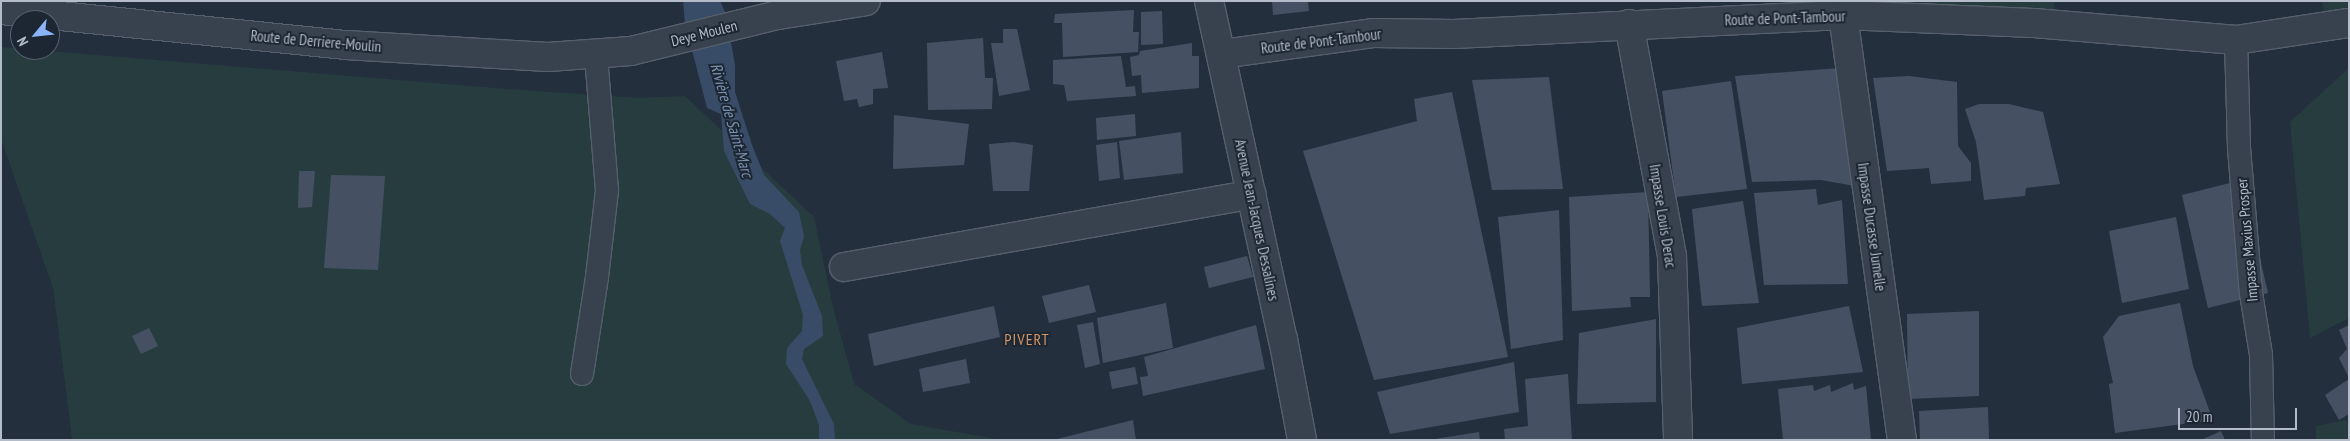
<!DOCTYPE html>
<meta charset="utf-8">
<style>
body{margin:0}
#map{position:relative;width:2350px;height:441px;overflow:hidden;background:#242f3e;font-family:"PT Sans Narrow",sans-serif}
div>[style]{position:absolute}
.green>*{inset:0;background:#263c3f}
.water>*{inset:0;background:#394c67}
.building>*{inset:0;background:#455162}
.roads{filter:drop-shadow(1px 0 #565f6c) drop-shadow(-1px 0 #565f6c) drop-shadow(0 1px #565f6c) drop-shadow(0 -1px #565f6c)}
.service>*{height:22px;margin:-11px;padding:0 11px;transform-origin:11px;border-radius:11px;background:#38414e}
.minor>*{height:28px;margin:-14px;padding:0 14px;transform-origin:14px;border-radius:14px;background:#38414e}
.tertiary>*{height:28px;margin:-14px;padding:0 14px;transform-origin:14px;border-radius:14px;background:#38414e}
span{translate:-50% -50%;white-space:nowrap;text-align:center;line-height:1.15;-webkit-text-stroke:4px #1d2633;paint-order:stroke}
.street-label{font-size:15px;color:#b4bcc9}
.water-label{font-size:16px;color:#7c92b1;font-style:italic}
.neighbourhood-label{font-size:16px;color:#d59563;letter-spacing:1px}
.frame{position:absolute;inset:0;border:2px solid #b4bcc9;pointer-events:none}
.north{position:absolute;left:10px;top:10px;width:50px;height:50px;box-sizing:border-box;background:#1d2633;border:1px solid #59626f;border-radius:50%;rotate:242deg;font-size:14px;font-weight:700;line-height:20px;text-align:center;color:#b4bcc9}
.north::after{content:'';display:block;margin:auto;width:18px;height:22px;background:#8ab4f8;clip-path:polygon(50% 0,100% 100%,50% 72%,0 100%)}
.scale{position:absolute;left:2178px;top:408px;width:119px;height:22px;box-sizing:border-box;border:2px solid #b4bcc9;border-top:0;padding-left:6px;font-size:15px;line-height:18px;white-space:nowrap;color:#b4bcc9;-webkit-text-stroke:4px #1d2633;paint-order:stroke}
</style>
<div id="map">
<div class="green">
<div style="clip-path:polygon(1923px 1px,2054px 1px,2055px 16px,1924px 6px)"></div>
<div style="clip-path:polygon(2322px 1px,2349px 1px,2349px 14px,2325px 18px)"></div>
<div style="clip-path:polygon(1px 47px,507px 89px,639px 98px,685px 96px,814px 217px,833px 307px,854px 384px,911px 424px,1002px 440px,72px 440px,53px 288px,1px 139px)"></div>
<div style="clip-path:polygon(2349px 68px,2349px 318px,2310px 338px,2290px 122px)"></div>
<div style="clip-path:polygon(2347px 420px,2349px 440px,2316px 440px,2316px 426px)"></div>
</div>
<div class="water">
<div style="clip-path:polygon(683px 1px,720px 1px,726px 14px,735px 65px,735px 92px,752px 145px,764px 175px,799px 212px,804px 236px,800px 250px,802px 265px,822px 316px,823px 336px,804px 349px,802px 359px,834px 424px,835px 440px,819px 440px,819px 425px,810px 401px,786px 364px,787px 348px,802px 331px,803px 315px,780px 241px,785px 228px,770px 214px,750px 204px,724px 151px,721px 114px,707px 108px,685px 23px)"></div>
</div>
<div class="building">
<div style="clip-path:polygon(1272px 1px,1308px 1px,1309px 11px,1273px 15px)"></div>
<div style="clip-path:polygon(1134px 10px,1133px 32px,1139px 32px,1138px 52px,1063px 57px,1062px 23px,1054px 23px,1055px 14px)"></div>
<div style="clip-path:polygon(1162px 11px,1163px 44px,1141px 45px,1141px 12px)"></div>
<div style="clip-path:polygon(1003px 29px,1017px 29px,1030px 90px,999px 96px,991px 43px,1003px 43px)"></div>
<div style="clip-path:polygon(983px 38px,985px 78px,993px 78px,992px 109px,928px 110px,927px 43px)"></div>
<div style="clip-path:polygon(1192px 43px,1192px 56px,1199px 56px,1199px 88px,1142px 93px,1141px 75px,1132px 76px,1130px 57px,1139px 55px,1140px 51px)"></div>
<div style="clip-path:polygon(882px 52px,888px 88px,873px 89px,873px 104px,859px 107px,857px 99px,844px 101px,836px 61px)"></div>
<div style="clip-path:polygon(1121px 56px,1126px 87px,1135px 86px,1136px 96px,1067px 101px,1064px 85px,1053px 84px,1053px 60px)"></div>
<div style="clip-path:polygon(1839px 68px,1855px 186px,1821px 180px,1752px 182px,1735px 76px)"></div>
<div style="clip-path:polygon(1909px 76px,1957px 82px,1958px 146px,1971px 163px,1971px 181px,1931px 184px,1929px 168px,1887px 171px,1873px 78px)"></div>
<div style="clip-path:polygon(1549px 77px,1563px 189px,1492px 190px,1472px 80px)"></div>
<div style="clip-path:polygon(1731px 81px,1747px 189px,1676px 197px,1662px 91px)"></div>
<div style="clip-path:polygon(1452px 92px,1508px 357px,1374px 380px,1303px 151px,1417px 121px,1414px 99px)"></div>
<div style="clip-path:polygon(1979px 104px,2009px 104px,2043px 112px,2060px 184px,2026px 188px,2025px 196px,1984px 200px,1976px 142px,1965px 109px)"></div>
<div style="clip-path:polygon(1135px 114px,1136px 136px,1097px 140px,1096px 118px)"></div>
<div style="clip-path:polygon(894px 115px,969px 124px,964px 165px,893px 169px)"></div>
<div style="clip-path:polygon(1181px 132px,1183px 173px,1124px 180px,1119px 141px)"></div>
<div style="clip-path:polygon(1014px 142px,1033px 145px,1029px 191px,993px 191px,989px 144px)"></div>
<div style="clip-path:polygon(1117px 142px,1120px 178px,1099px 181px,1096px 145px)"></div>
<div style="clip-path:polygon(299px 171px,315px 171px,312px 207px,298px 208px)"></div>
<div style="clip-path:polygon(331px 175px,385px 176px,378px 270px,324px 268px)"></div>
<div style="clip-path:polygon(2242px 180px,2268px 293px,2208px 308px,2182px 195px)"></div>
<div style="clip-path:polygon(1816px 189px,1818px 205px,1842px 200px,1848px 284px,1764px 285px,1754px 193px)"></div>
<div style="clip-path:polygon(1648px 192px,1650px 297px,1630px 297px,1631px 307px,1572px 311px,1569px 197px)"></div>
<div style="clip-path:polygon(1743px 201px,1759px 303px,1702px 306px,1692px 209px)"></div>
<div style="clip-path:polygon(1559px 210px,1563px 340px,1511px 349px,1498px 217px)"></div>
<div style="clip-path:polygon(2176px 217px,2189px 289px,2122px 303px,2109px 231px)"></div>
<div style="clip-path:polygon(1247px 256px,1253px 277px,1209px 288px,1204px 267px)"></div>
<div style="clip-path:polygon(1089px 285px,1096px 312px,1049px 323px,1042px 296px)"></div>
<div style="clip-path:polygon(1166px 303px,1173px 348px,1103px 363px,1097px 318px)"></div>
<div style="clip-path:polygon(2180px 303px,2193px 366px,2213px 420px,2115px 433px,2109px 384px,2113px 383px,2103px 337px,2119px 316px)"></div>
<div style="clip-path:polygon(994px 306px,1000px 337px,874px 366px,868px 334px)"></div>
<div style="clip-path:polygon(1849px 306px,1863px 372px,1742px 384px,1737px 328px)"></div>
<div style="clip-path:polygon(1979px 311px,1979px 396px,1908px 399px,1907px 314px)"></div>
<div style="clip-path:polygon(1656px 319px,1656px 402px,1577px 404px,1579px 333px)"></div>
<div style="clip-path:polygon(1093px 322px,1100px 364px,1085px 368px,1077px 325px)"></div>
<div style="clip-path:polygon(1256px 325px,1265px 369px,1143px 396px,1140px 377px,1148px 376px,1144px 357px)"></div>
<div style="clip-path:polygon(2349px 325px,2349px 378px,2339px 358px,2347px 349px,2339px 330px)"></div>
<div style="clip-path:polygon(149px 328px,158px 346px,141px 354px,132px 336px)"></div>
<div style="clip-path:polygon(966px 359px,970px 383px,923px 392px,919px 369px)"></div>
<div style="clip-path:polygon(1514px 362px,1519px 412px,1390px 434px,1377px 392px)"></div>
<div style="clip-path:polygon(1135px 367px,1138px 384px,1112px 389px,1109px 372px)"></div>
<div style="clip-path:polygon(1568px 374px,1572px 440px,1505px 440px,1504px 429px,1528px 426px,1525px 379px)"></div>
<div style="clip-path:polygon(2349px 379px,2349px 414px,2339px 420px,2325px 395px)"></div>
<div style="clip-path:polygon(1853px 383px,1854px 390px,1866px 386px,1871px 440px,1783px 440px,1778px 389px,1813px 385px,1814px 391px,1830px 385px,1831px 392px)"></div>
<div style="clip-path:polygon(1988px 407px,1989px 440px,1920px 440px,1919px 411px)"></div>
<div style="clip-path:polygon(1133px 420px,1136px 440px,1057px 440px,1057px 439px)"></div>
<div style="clip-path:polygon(2221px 431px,2225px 440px,2201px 440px)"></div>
<div style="clip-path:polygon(1479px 432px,1480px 440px,1435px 440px,1435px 439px)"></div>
</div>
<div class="roads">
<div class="service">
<div style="left:2236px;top:40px;width:108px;rotate:88.4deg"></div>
<div style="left:2239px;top:148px;width:145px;rotate:85.3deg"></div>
<div style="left:2251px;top:293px;width:63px;rotate:80.8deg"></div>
<div style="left:2261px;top:355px;width:85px;rotate:88.7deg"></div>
<div style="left:582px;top:374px;width:98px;rotate:-81.2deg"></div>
<div style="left:597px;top:277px;width:88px;rotate:-83.4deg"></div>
<div style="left:607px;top:190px;width:134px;rotate:-94.7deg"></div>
</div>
<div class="minor">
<div style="left:1px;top:10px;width:347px;rotate:5.8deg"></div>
<div style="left:346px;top:45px;width:202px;rotate:3.4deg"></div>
<div style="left:548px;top:57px;width:83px;rotate:-4.1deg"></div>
<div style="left:631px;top:51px;width:151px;rotate:-13.8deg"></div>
<div style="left:778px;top:15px;width:89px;rotate:-9deg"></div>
<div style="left:1843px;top:15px;width:429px;rotate:82.1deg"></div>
<div style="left:1629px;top:24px;width:237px;rotate:79.5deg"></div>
<div style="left:1672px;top:257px;width:183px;rotate:88.1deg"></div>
<div style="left:1222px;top:54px;width:152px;rotate:-7.9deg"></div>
<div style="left:1373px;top:33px;width:81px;rotate:0.7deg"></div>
<div style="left:1454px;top:34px;width:389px;rotate:-2.8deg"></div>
<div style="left:1843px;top:15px;width:191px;rotate:2.4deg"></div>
<div style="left:2034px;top:23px;width:203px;rotate:4.8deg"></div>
<div style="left:2236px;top:40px;width:114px;rotate:-8.6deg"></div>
<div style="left:844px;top:267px;width:414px;rotate:-10.1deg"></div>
</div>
<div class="tertiary">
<div style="left:1209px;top:1px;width:346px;rotate:77.7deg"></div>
<div style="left:1283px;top:339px;width:103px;rotate:79.3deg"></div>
</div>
</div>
<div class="street-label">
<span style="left:1785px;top:18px;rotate:-2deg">Route de Pont-Tambour</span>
<span style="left:704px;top:33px;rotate:-14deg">Deye Moulen</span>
<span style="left:316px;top:41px;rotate:5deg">Route de Derriere-Moulin</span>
<span style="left:1321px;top:41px;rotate:-7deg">Route de Pont-Tambour</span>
<span style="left:1663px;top:216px;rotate:81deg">Impasse Louis Derac</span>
<span style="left:1257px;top:220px;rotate:78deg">Avenue Jean-Jacques Dessalines</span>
<span style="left:1872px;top:227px;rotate:82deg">Impasse Ducasse Jumelle</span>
<span style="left:2247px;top:240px;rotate:-95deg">Impasse Maxius Prosper</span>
</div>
<div class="water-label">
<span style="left:732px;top:120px;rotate:74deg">Rivière de Saint-Marc</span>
</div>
<div class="neighbourhood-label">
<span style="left:1027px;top:339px">PIVERT</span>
</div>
<div class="frame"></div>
<div class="north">N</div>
<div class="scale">20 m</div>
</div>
